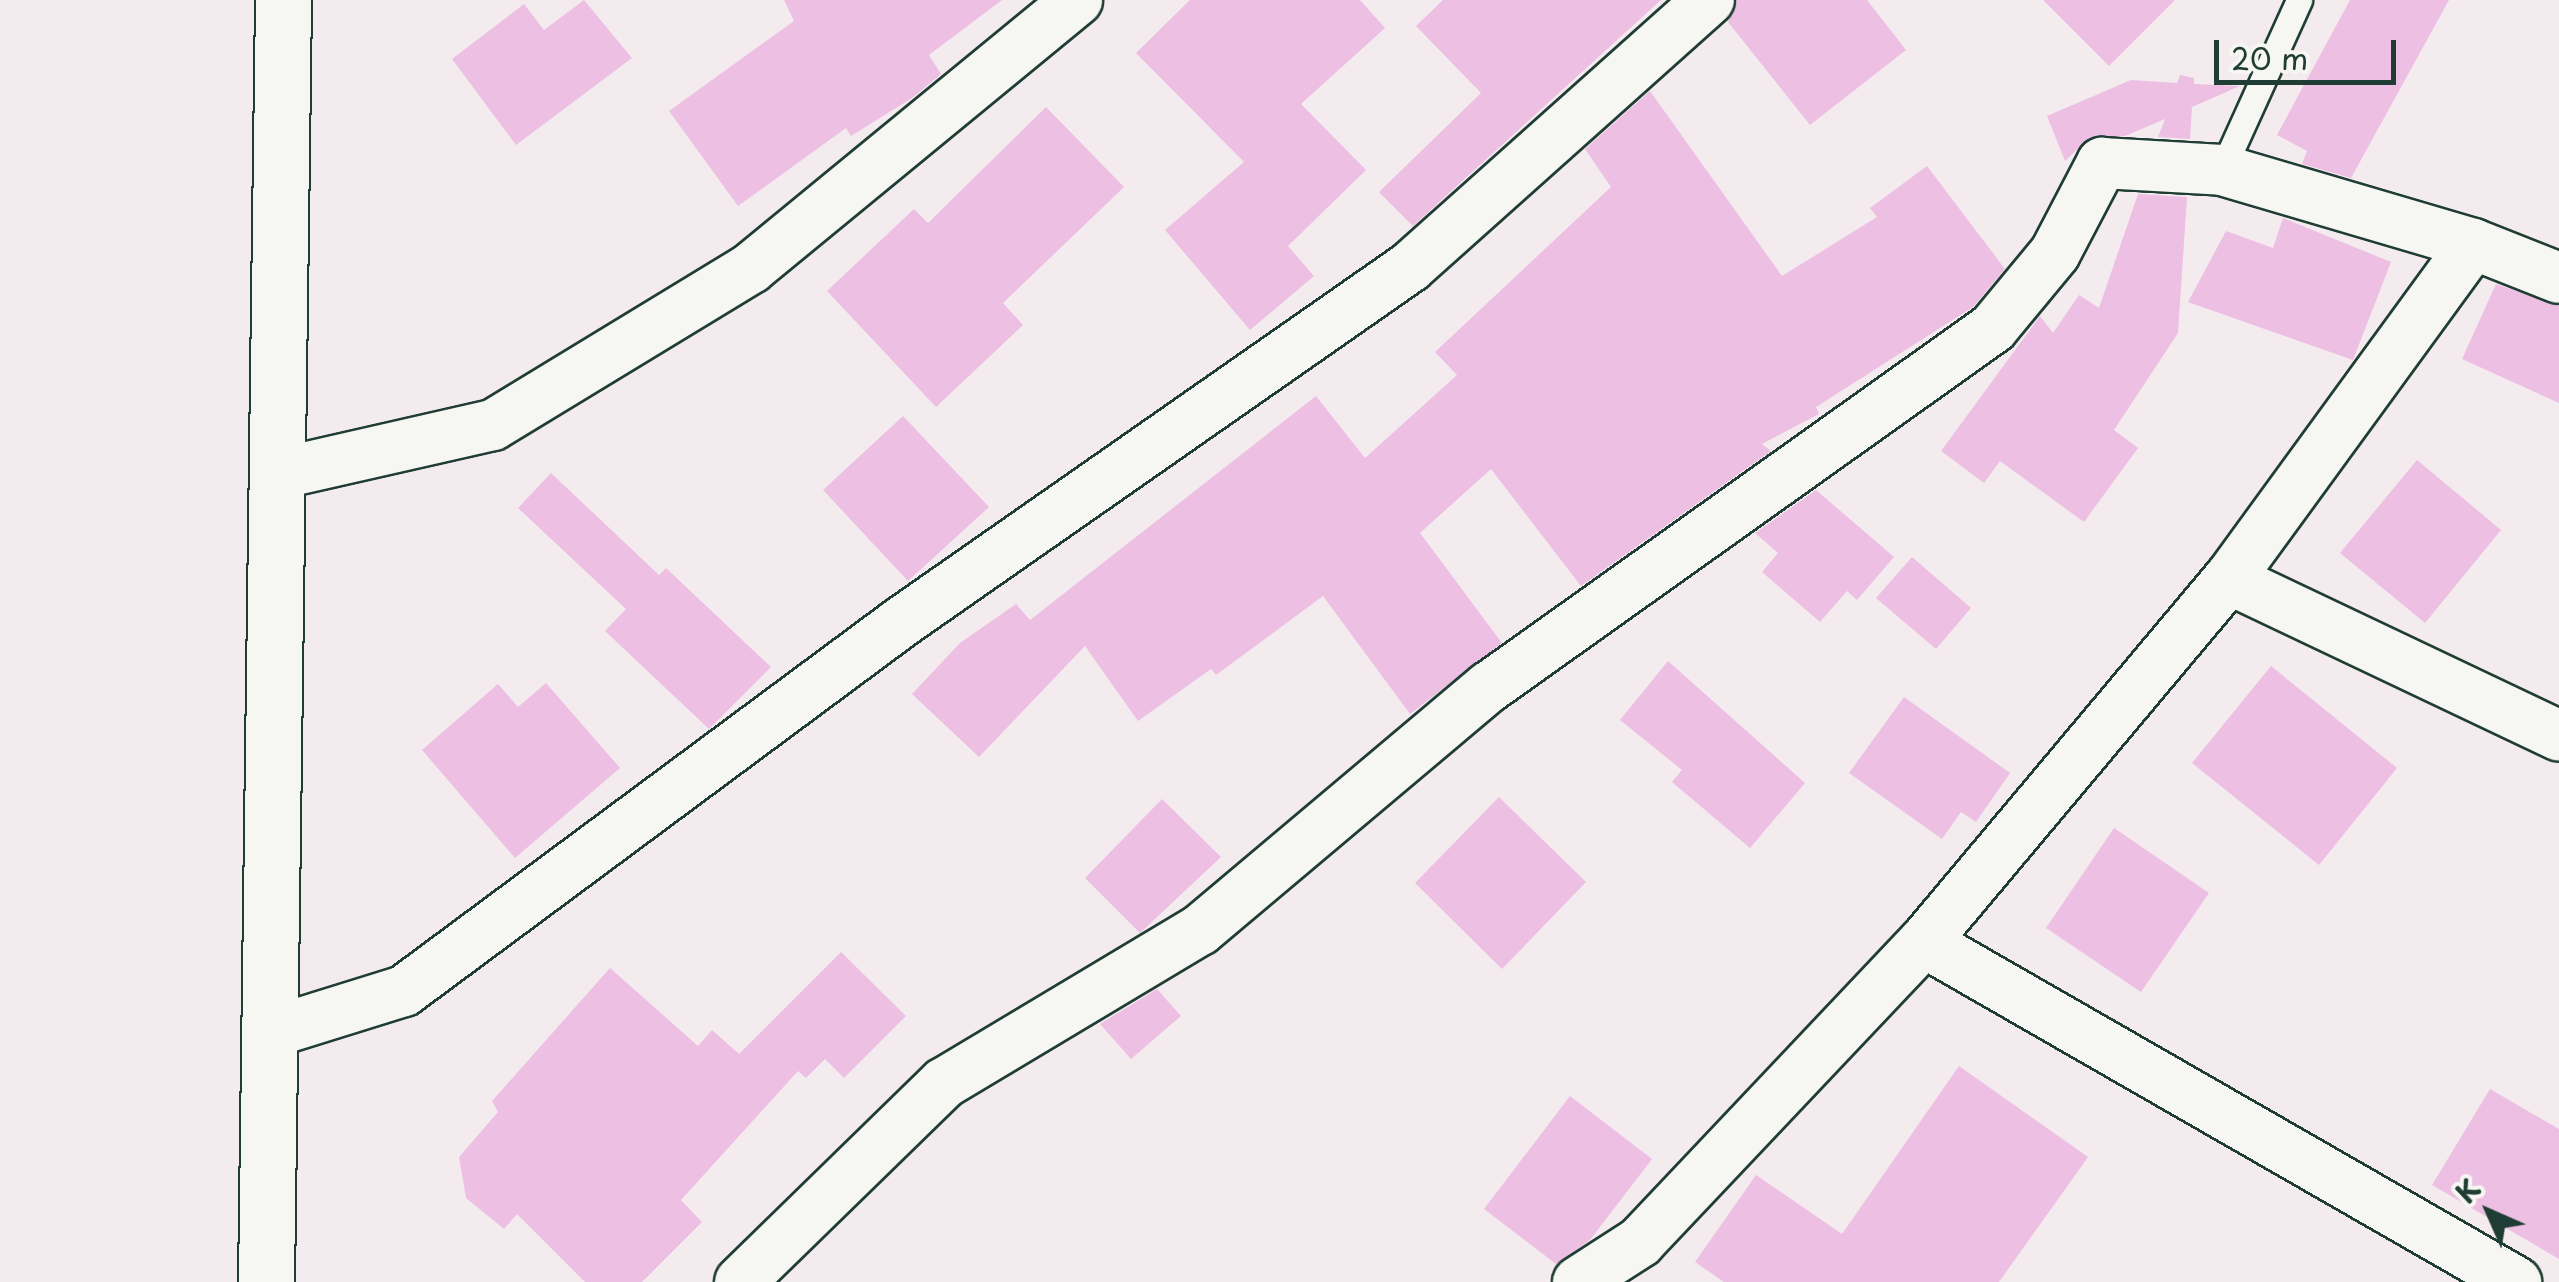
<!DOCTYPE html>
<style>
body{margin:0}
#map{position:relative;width:2559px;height:1282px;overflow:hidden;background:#f4ebef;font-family:"Playpen Sans",sans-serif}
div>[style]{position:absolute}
.building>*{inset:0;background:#edbfe3}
.roads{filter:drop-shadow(2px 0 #1f3d34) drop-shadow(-2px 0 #1f3d34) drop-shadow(0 2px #1f3d34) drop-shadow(0 -2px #1f3d34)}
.service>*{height:25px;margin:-12.5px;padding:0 12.5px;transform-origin:12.5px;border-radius:12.5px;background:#f6f6f2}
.minor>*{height:50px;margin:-25px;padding:0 25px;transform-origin:25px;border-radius:25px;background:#f6f6f2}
.tertiary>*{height:55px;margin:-27.5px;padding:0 27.5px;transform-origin:27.5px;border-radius:27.5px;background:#f6f6f2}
span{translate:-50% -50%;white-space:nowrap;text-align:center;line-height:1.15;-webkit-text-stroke:9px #f6f6f2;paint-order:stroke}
.north{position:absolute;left:2439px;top:1162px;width:100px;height:100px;-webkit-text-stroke:8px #f6f6f2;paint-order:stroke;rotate:315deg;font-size:28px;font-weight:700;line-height:40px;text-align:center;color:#1f3d34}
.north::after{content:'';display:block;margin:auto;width:35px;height:45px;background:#1f3d34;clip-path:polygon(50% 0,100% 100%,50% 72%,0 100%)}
.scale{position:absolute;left:2214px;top:40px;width:182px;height:45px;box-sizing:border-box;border:5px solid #1f3d34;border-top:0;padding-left:12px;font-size:30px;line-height:35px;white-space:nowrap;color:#1f3d34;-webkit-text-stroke:8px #f6f6f2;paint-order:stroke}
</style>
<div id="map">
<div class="building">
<div style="clip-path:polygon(584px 0,632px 58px,516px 145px,452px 59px,524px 4px,544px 30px)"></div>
<div style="clip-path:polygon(784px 0,1002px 0,929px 55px,941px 74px,912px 98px,851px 136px,846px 128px,738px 206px,669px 111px,794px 21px)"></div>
<div style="clip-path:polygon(1190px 0,1360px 0,1385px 28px,1301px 104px,1366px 170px,1288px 246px,1314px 276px,1250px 330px,1165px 230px,1244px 162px,1136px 53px)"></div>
<div style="clip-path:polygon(1443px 0,1661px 0,1413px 226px,1379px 192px,1481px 93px,1416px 26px)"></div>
<div style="clip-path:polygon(1737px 0,1867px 0,1906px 50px,1810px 125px,1728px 22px)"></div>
<div style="clip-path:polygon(2043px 0,2175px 0,2109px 66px)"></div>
<div style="clip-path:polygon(2350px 0,2449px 0,2351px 178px,2302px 164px,2307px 151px,2277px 135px)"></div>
<div style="clip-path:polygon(2180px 75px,2194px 78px,2194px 84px,2240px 86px,2192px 107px,2190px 139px,2158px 137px,2165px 119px,2125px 136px,2089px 138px,2065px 161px,2047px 116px,2131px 80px,2177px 83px)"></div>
<div style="clip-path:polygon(1650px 91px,1782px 276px,1877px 217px,1870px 208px,1927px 166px,2005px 269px,1973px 307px,1816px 407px,1819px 414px,1762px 444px,1771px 451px,1581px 586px,1491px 469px,1420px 533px,1502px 643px,1410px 714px,1323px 596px,1216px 675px,1211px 669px,1138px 721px,1085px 646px,979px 757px,912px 694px,960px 643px,1016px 604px,1030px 620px,1316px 396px,1365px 458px,1457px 375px,1435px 352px,1611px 187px,1585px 149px)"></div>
<div style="clip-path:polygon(1046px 107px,1124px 187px,1003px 303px,1023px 325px,936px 407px,827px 291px,914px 209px,928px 223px)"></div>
<div style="clip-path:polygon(2138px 194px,2187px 197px,2178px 333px,2114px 430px,2138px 448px,2084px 522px,2000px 461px,1984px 483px,1941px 451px,2040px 316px,2053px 333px,2079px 295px,2099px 308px)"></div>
<div style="clip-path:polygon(2283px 218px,2391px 262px,2353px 360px,2188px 302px,2226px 231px,2273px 248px)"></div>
<div style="clip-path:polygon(2496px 284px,2559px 306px,2559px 403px,2462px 359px)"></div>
<div style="clip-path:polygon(903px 416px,989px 507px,908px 581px,823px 490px)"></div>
<div style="clip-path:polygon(2417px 460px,2501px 530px,2425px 623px,2340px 553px)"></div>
<div style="clip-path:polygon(551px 473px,659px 575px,666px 568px,771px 667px,709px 729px,605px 631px,626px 609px,518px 508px)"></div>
<div style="clip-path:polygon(1816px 490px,1894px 557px,1857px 600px,1847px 591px,1820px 622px,1762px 572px,1778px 553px,1755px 533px)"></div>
<div style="clip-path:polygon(1912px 557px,1971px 608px,1936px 649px,1876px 598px)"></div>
<div style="clip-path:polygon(1668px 661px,1805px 783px,1750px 848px,1672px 782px,1682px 770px,1620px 720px)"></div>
<div style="clip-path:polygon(2271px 666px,2397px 768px,2319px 865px,2192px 763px)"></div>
<div style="clip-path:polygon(546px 683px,620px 768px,515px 858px,422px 750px,498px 684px,518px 707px)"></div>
<div style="clip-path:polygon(1904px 697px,2010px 773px,1976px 822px,1961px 812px,1942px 839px,1849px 773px)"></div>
<div style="clip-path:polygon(1499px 797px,1586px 882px,1502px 969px,1415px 883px)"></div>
<div style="clip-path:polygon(1162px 799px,1221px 857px,1140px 933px,1085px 878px)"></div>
<div style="clip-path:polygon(2114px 828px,2209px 893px,2141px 992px,2046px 928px)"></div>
<div style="clip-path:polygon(841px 952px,906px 1016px,844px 1078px,825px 1059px,806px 1078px,798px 1071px,681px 1200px,702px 1222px,642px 1282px,585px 1282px,517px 1214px,504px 1229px,466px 1198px,459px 1157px,498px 1112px,492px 1101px,610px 968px,698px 1046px,712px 1030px,739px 1054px)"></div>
<div style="clip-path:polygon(1157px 989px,1181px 1016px,1131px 1059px,1100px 1024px)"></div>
<div style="clip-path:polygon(1959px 1066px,2088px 1157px,1999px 1282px,1724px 1282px,1695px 1262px,1756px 1175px,1842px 1234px)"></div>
<div style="clip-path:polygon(2490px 1089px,2559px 1129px,2559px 1259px,2432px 1185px)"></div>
<div style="clip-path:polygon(1570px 1096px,1652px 1159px,1590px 1240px,1556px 1264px,1484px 1209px)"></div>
</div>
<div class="roads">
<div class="service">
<div style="left:2222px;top:170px;width:187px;rotate:-65.6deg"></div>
</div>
<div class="minor">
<div style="left:277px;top:474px;width:221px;rotate:-12.8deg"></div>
<div style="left:493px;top:425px;width:302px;rotate:-31.3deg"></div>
<div style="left:751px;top:268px;width:422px;rotate:-39.4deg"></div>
<div style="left:2229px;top:579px;width:365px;rotate:25.4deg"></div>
<div style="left:1924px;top:942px;width:683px;rotate:29.87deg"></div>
<div style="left:269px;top:1033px;width:141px;rotate:-17.3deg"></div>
<div style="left:404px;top:991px;width:618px;rotate:-36.57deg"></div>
<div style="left:900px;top:623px;width:622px;rotate:-34.92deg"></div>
<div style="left:1410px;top:267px;width:401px;rotate:-41.8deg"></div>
<div style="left:740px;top:1282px;width:285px;rotate:-44.3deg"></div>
<div style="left:944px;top:1083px;width:298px;rotate:-30.9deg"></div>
<div style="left:1200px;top:930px;width:378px;rotate:-40.1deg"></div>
<div style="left:1489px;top:687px;width:619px;rotate:-35.46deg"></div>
<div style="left:1993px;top:328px;width:97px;rotate:-50.4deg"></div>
<div style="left:2055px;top:253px;width:102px;rotate:-62.4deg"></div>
<div style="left:2102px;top:163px;width:120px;rotate:3.3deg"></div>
<div style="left:2222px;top:170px;width:262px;rotate:16.4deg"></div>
<div style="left:2473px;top:244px;width:92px;rotate:21.6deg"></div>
<div style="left:1578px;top:1282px;width:74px;rotate:-32.8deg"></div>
<div style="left:1640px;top:1242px;width:413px;rotate:-46.6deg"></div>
<div style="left:1924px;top:942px;width:474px;rotate:-50deg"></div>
<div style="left:2229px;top:579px;width:414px;rotate:-53.9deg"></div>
</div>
<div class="tertiary">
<div style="left:266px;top:1282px;width:1282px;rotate:-89.24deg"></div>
</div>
</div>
<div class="north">K</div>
<div class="scale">20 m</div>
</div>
